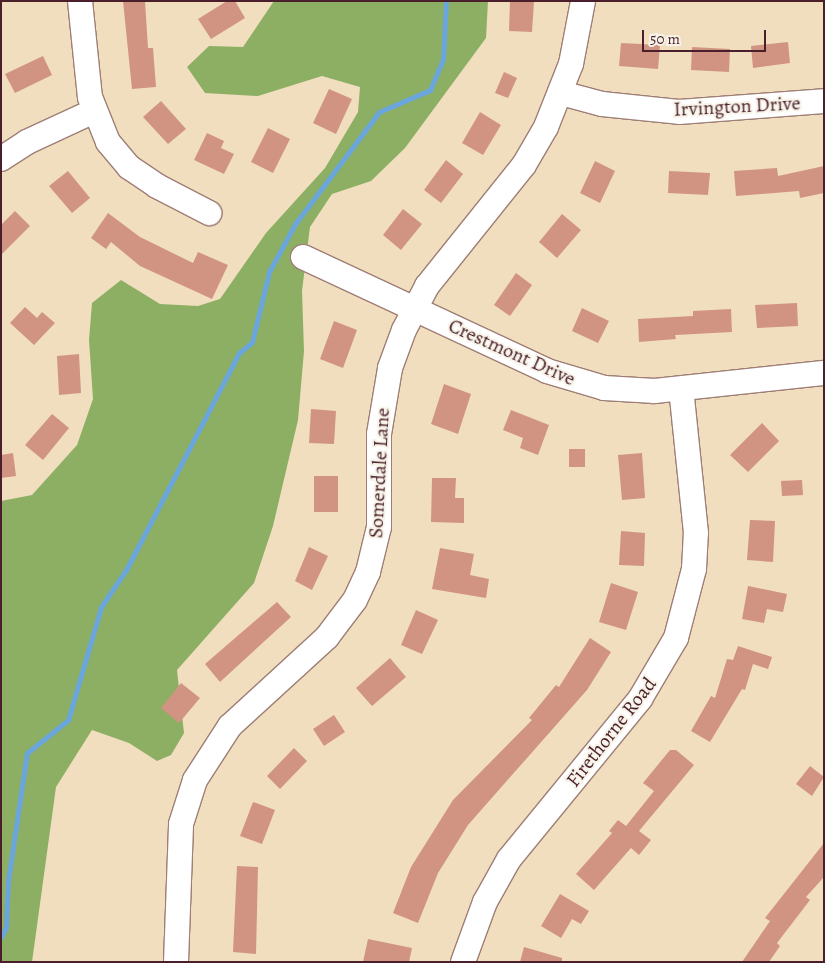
<!DOCTYPE html>
<style>
body{margin:0}
#map{position:relative;width:825px;height:963px;overflow:hidden;background:#f1debf;font-family:Alegreya,serif}
div>[style]{position:absolute}
.forest>*{inset:0;background:#8caf64}
.stream>*{height:5px;margin:-2.5px;padding:0 2.5px;transform-origin:2.5px;border-radius:2.5px;background:#6aa6db}
.building>*{inset:0;background:#d19483}
.roads{filter:drop-shadow(1px 0 #9e7e75) drop-shadow(-1px 0 #9e7e75) drop-shadow(0 1px #9e7e75) drop-shadow(0 -1px #9e7e75)}
.minor>*{height:24px;margin:-12px;padding:0 12px;transform-origin:12px;border-radius:12px;background:#fff}
span{translate:-50% -50%;white-space:nowrap;text-align:center;line-height:1.15;-webkit-text-stroke:4px #f7f3e8;paint-order:stroke}
.street-label{font-size:20px;color:#4a1f2b}
.frame{position:absolute;inset:0;border:2px solid #4a1f2b;pointer-events:none}
.scale{position:absolute;left:642px;top:30px;width:124px;height:22px;box-sizing:border-box;border:2px solid #4a1f2b;border-top:0;padding-left:6px;font-size:15px;line-height:18px;white-space:nowrap;color:#4a1f2b;-webkit-text-stroke:4px #f7f3e8;paint-order:stroke}
</style>
<div id="map">
<div class="forest">
<div style="clip-path:polygon(274px 1px,488px 1px,486px 38px,405px 148px,371px 181px,332px 194px,310px 227px,302px 291px,304px 351px,298px 420px,273px 526px,254px 583px,177px 670px,184px 733px,171px 755px,157px 761px,129px 743px,92px 730px,56px 787px,32px 962px,1px 962px,1px 501px,32px 495px,77px 445px,93px 399px,89px 340px,92px 303px,121px 280px,160px 304px,198px 306px,220px 299px,266px 233px,325px 168px,358px 112px,360px 87px,322px 76px,258px 96px,205px 93px,187px 67px,209px 46px,243px 47px)"></div>
</div>
<div class="stream">
<div style="left:1px;top:937px;width:11px;rotate:-63deg"></div>
<div style="left:6px;top:927px;width:46px;rotate:-87.5deg"></div>
<div style="left:8px;top:881px;width:129px;rotate:-81.6deg"></div>
<div style="left:27px;top:753px;width:53px;rotate:-38.8deg"></div>
<div style="left:68px;top:720px;width:118px;rotate:-73.7deg"></div>
<div style="left:101px;top:607px;width:45px;rotate:-56deg"></div>
<div style="left:126px;top:570px;width:245px;rotate:-62.5deg"></div>
<div style="left:239px;top:353px;width:17px;rotate:-40deg"></div>
<div style="left:252px;top:342px;width:72px;rotate:-76.3deg"></div>
<div style="left:269px;top:272px;width:55px;rotate:-61.6deg"></div>
<div style="left:295px;top:224px;width:140px;rotate:-53.1deg"></div>
<div style="left:379px;top:112px;width:56px;rotate:-23.3deg"></div>
<div style="left:430px;top:90px;width:33px;rotate:-67deg"></div>
<div style="left:443px;top:60px;width:59px;rotate:-87.1deg"></div>
</div>
<div class="building">
<div style="clip-path:polygon(123px 1px,145px 1px,148px 48px,153px 48px,156px 87px,132px 89px)"></div>
<div style="clip-path:polygon(227px 1px,235px 1px,245px 18px,211px 39px,198px 19px)"></div>
<div style="clip-path:polygon(510px 1px,534px 1px,532px 32px,509px 31px)"></div>
<div style="clip-path:polygon(788px 42px,790px 63px,753px 68px,751px 46px)"></div>
<div style="clip-path:polygon(621px 43px,660px 45px,658px 69px,619px 66px)"></div>
<div style="clip-path:polygon(692px 47px,730px 49px,729px 72px,691px 70px)"></div>
<div style="clip-path:polygon(43px 56px,52px 75px,15px 93px,5px 74px)"></div>
<div style="clip-path:polygon(504px 72px,517px 78px,508px 98px,495px 93px)"></div>
<div style="clip-path:polygon(329px 89px,352px 99px,336px 134px,313px 123px)"></div>
<div style="clip-path:polygon(161px 101px,186px 129px,168px 144px,143px 117px)"></div>
<div style="clip-path:polygon(480px 112px,501px 125px,483px 155px,462px 143px)"></div>
<div style="clip-path:polygon(268px 128px,290px 139px,273px 173px,251px 162px)"></div>
<div style="clip-path:polygon(207px 133px,224px 141px,221px 148px,234px 154px,224px 174px,194px 160px)"></div>
<div style="clip-path:polygon(446px 160px,463px 174px,441px 203px,424px 190px)"></div>
<div style="clip-path:polygon(595px 161px,615px 171px,600px 203px,580px 193px)"></div>
<div style="clip-path:polygon(824px 166px,824px 193px,800px 198px,799px 191px,736px 196px,734px 171px,777px 168px,778px 176px)"></div>
<div style="clip-path:polygon(68px 171px,90px 198px,72px 213px,49px 186px)"></div>
<div style="clip-path:polygon(669px 171px,710px 173px,708px 195px,668px 193px)"></div>
<div style="clip-path:polygon(403px 209px,422px 224px,401px 250px,383px 235px)"></div>
<div style="clip-path:polygon(15px 211px,30px 226px,1px 255px,1px 225px)"></div>
<div style="clip-path:polygon(108px 213px,140px 237px,193px 263px,198px 252px,228px 265px,212px 299px,140px 266px,111px 242px,106px 249px,91px 238px)"></div>
<div style="clip-path:polygon(562px 214px,581px 230px,557px 258px,539px 242px)"></div>
<div style="clip-path:polygon(516px 273px,532px 285px,510px 316px,494px 305px)"></div>
<div style="clip-path:polygon(797px 303px,798px 326px,757px 328px,755px 305px)"></div>
<div style="clip-path:polygon(25px 307px,37px 318px,42px 312px,55px 323px,34px 345px,10px 323px)"></div>
<div style="clip-path:polygon(582px 308px,609px 321px,598px 343px,572px 331px)"></div>
<div style="clip-path:polygon(731px 309px,732px 332px,675px 335px,676px 339px,639px 342px,638px 319px,693px 316px,693px 311px)"></div>
<div style="clip-path:polygon(334px 321px,357px 330px,343px 368px,320px 359px)"></div>
<div style="clip-path:polygon(79px 354px,81px 393px,59px 395px,57px 356px)"></div>
<div style="clip-path:polygon(444px 384px,471px 394px,458px 434px,431px 424px)"></div>
<div style="clip-path:polygon(311px 409px,336px 411px,334px 444px,309px 443px)"></div>
<div style="clip-path:polygon(511px 410px,549px 425px,538px 455px,520px 448px,523px 438px,503px 430px)"></div>
<div style="clip-path:polygon(52px 414px,69px 428px,43px 460px,25px 445px)"></div>
<div style="clip-path:polygon(762px 423px,779px 441px,748px 472px,730px 455px)"></div>
<div style="clip-path:polygon(569px 449px,585px 449px,585px 467px,569px 467px)"></div>
<div style="clip-path:polygon(13px 453px,16px 476px,1px 478px,1px 455px)"></div>
<div style="clip-path:polygon(642px 453px,645px 498px,622px 500px,618px 455px)"></div>
<div style="clip-path:polygon(314px 476px,338px 476px,338px 512px,314px 512px)"></div>
<div style="clip-path:polygon(432px 478px,456px 478px,455px 498px,464px 498px,464px 523px,431px 522px)"></div>
<div style="clip-path:polygon(802px 480px,803px 495px,782px 496px,781px 481px)"></div>
<div style="clip-path:polygon(750px 520px,775px 521px,773px 562px,747px 560px)"></div>
<div style="clip-path:polygon(621px 531px,645px 533px,644px 566px,619px 565px)"></div>
<div style="clip-path:polygon(309px 547px,328px 556px,312px 590px,295px 581px)"></div>
<div style="clip-path:polygon(440px 548px,474px 554px,470px 575px,489px 579px,486px 598px,432px 589px)"></div>
<div style="clip-path:polygon(611px 583px,638px 592px,626px 630px,599px 622px)"></div>
<div style="clip-path:polygon(748px 586px,787px 594px,783px 612px,767px 609px,764px 623px,742px 619px)"></div>
<div style="clip-path:polygon(277px 602px,291px 617px,220px 682px,205px 664px)"></div>
<div style="clip-path:polygon(416px 610px,438px 620px,422px 654px,401px 645px)"></div>
<div style="clip-path:polygon(590px 638px,611px 652px,587px 690px,468px 825px,438px 873px,418px 923px,393px 913px,411px 867px,453px 800px,532px 720px,529px 718px,556px 685px,559px 687px)"></div>
<div style="clip-path:polygon(738px 646px,772px 657px,768px 669px,753px 664px,745px 690px,742px 689px,710px 742px,691px 731px,711px 696px,715px 698px,727px 659px,733px 660px)"></div>
<div style="clip-path:polygon(390px 658px,406px 677px,372px 706px,356px 688px)"></div>
<div style="clip-path:polygon(181px 683px,200px 698px,179px 723px,161px 708px)"></div>
<div style="clip-path:polygon(334px 715px,345px 732px,324px 746px,313px 729px)"></div>
<div style="clip-path:polygon(294px 748px,307px 761px,280px 789px,267px 776px)"></div>
<div style="clip-path:polygon(670px 750px,676px 750px,694px 765px,639px 831px,651px 840px,639px 855px,631px 848px,594px 890px,576px 874px,612px 833px,609px 831px,618px 820px,626px 826px,654px 791px,643px 783px)"></div>
<div style="clip-path:polygon(810px 766px,824px 777px,812px 796px,796px 784px)"></div>
<div style="clip-path:polygon(253px 802px,275px 810px,262px 844px,240px 836px)"></div>
<div style="clip-path:polygon(824px 843px,824px 877px,806px 897px,810px 900px,777px 943px,780px 946px,769px 962px,742px 962px,770px 921px,765px 918px)"></div>
<div style="clip-path:polygon(237px 866px,258px 867px,256px 954px,233px 952px)"></div>
<div style="clip-path:polygon(560px 894px,589px 911px,581px 924px,572px 919px,561px 938px,541px 926px)"></div>
<div style="clip-path:polygon(368px 939px,412px 948px,409px 962px,363px 962px)"></div>
<div style="clip-path:polygon(524px 947px,562px 958px,562px 962px,520px 962px)"></div>
</div>
<div class="roads">
<div class="minor">
<div style="left:80px;top:1px;width:97px;rotate:84.1deg"></div>
<div style="left:90px;top:97px;width:48px;rotate:68.2deg"></div>
<div style="left:108px;top:142px;width:33px;rotate:50deg"></div>
<div style="left:129px;top:167px;width:34px;rotate:34deg"></div>
<div style="left:157px;top:186px;width:59px;rotate:27.4deg"></div>
<div style="left:561px;top:93px;width:42px;rotate:15deg"></div>
<div style="left:602px;top:104px;width:77px;rotate:5.9deg"></div>
<div style="left:679px;top:112px;width:145px;rotate:-4.3deg"></div>
<div style="left:1px;top:159px;width:31px;rotate:-33deg"></div>
<div style="left:27px;top:142px;width:74px;rotate:-24.8deg"></div>
<div style="left:303px;top:257px;width:269px;rotate:25deg"></div>
<div style="left:547px;top:371px;width:59px;rotate:16.6deg"></div>
<div style="left:604px;top:388px;width:51px;rotate:3.4deg"></div>
<div style="left:655px;top:391px;width:170px;rotate:-6.1deg"></div>
<div style="left:176px;top:962px;width:138px;rotate:-87.9deg"></div>
<div style="left:181px;top:824px;width:46px;rotate:-72.3deg"></div>
<div style="left:195px;top:780px;width:64px;rotate:-57.1deg"></div>
<div style="left:230px;top:726px;width:132px;rotate:-42.5deg"></div>
<div style="left:327px;top:637px;width:46px;rotate:-52.9deg"></div>
<div style="left:355px;top:600px;width:31px;rotate:-65deg"></div>
<div style="left:368px;top:572px;width:46px;rotate:-76.3deg"></div>
<div style="left:379px;top:527px;width:93px;rotate:-90deg"></div>
<div style="left:379px;top:434px;width:67px;rotate:-80.5deg"></div>
<div style="left:390px;top:368px;width:40px;rotate:-69.8deg"></div>
<div style="left:404px;top:330px;width:50px;rotate:-62.4deg"></div>
<div style="left:427px;top:286px;width:155px;rotate:-51.3deg"></div>
<div style="left:524px;top:165px;width:44px;rotate:-59.9deg"></div>
<div style="left:546px;top:127px;width:68px;rotate:-68.4deg"></div>
<div style="left:571px;top:64px;width:64px;rotate:-79.2deg"></div>
<div style="left:463px;top:962px;width:64px;rotate:-69.9deg"></div>
<div style="left:485px;top:902px;width:49px;rotate:-60.8deg"></div>
<div style="left:509px;top:859px;width:207px;rotate:-50.7deg"></div>
<div style="left:640px;top:699px;width:71px;rotate:-59.5deg"></div>
<div style="left:676px;top:638px;width:71px;rotate:-75.4deg"></div>
<div style="left:694px;top:569px;width:36px;rotate:-87deg"></div>
<div style="left:696px;top:533px;width:145px;rotate:-95.9deg"></div>
</div>
</div>
<div class="street-label">
<span style="left:737px;top:106px;rotate:-3deg">Irvington Drive</span>
<span style="left:512px;top:352px;rotate:24deg">Crestmont Drive</span>
<span style="left:379px;top:473px;rotate:-87deg">Somerdale Lane</span>
<span style="left:611px;top:732px;rotate:-52deg">Firethorne Road</span>
</div>
<div class="frame"></div>
<div class="scale">50 m</div>
</div>
